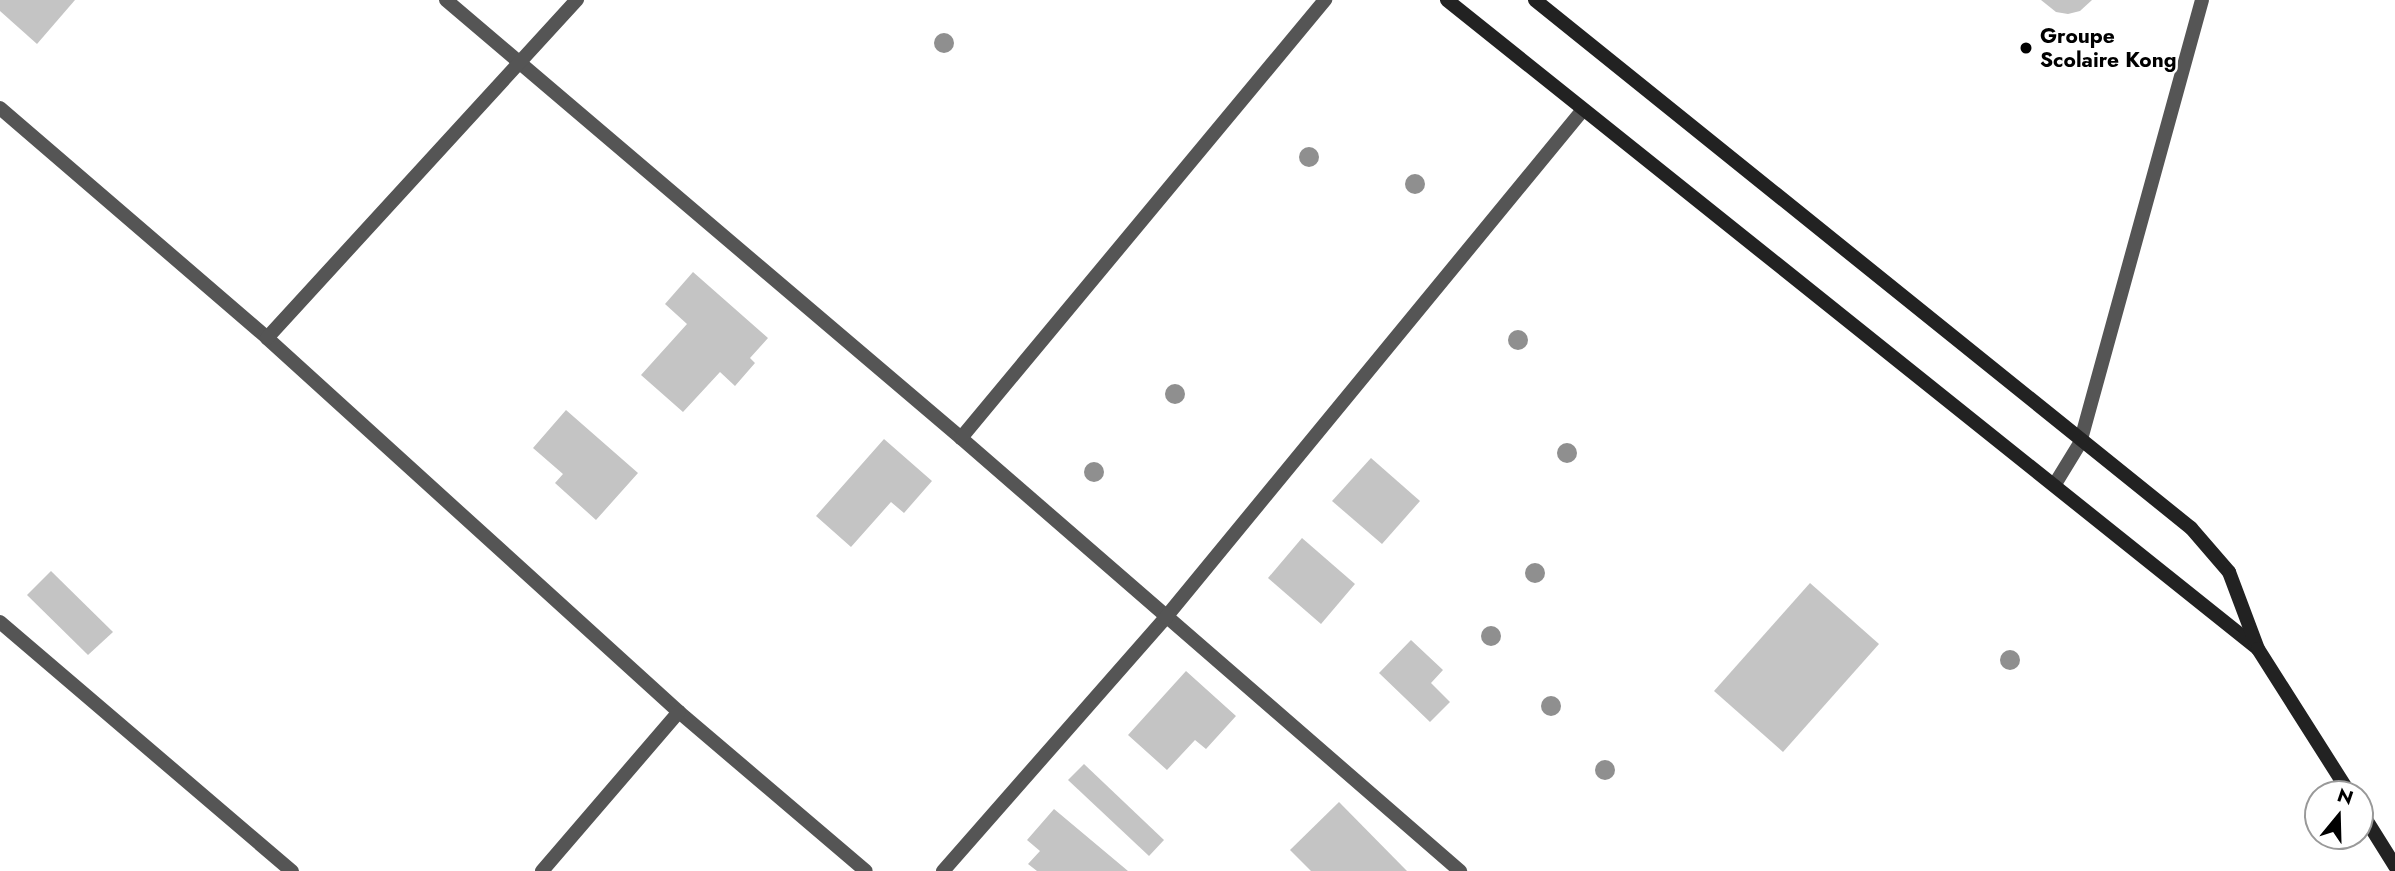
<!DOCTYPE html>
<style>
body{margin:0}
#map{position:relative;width:2395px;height:871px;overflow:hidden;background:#fff;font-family:Jost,sans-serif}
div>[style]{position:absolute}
.building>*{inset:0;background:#c4c4c4}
.street>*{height:14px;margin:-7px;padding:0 7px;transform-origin:7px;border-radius:7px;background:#555}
.secondary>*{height:14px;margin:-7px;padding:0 7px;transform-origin:7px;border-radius:7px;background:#222}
.trees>*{width:20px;height:20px;margin:-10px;border-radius:50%;background:#8f8f8f}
.dots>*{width:19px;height:19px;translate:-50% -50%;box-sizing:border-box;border:4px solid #fff;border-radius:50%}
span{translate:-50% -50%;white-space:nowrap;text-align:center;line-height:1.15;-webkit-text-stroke:5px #fff;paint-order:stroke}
.poi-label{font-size:21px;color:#000;font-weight:700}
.left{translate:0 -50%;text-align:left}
.north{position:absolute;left:2304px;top:780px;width:70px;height:70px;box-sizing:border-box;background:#fff;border:2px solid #999;border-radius:50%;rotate:19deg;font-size:19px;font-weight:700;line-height:28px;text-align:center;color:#000}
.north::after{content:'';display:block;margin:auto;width:24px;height:32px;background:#000;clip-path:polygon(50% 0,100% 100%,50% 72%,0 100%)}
</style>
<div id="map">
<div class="building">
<div style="clip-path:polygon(0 0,75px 0,37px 44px,0 11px)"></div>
<div style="clip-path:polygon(2041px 0,2092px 0,2080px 11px,2068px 14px,2056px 12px)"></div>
<div style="clip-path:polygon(693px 272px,768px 338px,750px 358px,755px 363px,735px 386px,720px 372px,683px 412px,641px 375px,687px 324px,665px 304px)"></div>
<div style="clip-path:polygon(566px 410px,638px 473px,596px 520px,555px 483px,563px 474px,533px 448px)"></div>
<div style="clip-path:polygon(884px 439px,932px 481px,904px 513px,891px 502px,851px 547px,816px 516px)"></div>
<div style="clip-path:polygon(1371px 458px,1420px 501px,1382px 544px,1332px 501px)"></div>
<div style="clip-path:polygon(1302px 538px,1355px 584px,1321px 624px,1268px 578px)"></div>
<div style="clip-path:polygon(51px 571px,113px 632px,88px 655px,27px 595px)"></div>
<div style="clip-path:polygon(1810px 583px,1879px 644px,1783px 752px,1714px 691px)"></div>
<div style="clip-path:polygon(1411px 640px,1443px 670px,1431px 683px,1450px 702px,1430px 722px,1379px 673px)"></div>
<div style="clip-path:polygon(1186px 671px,1236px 716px,1206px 749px,1195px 740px,1167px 770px,1128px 735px)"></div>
<div style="clip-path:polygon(1084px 764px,1164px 840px,1149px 856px,1068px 780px)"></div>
<div style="clip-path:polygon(1339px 802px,1407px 871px,1311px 871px,1290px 850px)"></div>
<div style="clip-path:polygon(1054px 809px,1128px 871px,1037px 871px,1028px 864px,1040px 851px,1027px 840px)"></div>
</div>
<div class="street">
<div style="left:446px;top:0;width:676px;rotate:40.38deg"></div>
<div style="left:961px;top:438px;width:661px;rotate:40.95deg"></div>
<div style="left:0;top:108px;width:352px;rotate:40.7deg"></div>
<div style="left:267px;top:338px;width:556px;rotate:42.23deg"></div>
<div style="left:679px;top:712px;width:245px;rotate:40.4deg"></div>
<div style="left:267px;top:338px;width:459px;rotate:-47.5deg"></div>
<div style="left:961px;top:438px;width:570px;rotate:-50.27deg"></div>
<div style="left:2055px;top:484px;width:48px;rotate:-58.6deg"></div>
<div style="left:2080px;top:443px;width:459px;rotate:-74.6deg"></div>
<div style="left:0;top:622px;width:384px;rotate:40.5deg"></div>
<div style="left:542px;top:871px;width:210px;rotate:-49.3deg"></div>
<div style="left:943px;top:871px;width:338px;rotate:-48.7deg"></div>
<div style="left:1166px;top:617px;width:655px;rotate:-50.58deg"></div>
</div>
<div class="secondary">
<div style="left:1447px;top:0;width:1037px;rotate:38.66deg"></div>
<div style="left:1535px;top:0;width:842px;rotate:38.83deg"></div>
<div style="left:2191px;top:528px;width:58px;rotate:49.2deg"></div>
<div style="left:2229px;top:572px;width:82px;rotate:69.4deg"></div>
<div style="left:2258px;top:649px;width:172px;rotate:57.6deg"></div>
<div style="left:2360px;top:810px;width:66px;rotate:58deg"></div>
</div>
<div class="trees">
<div style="left:944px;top:43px"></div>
<div style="left:1309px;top:157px"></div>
<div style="left:1415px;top:184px"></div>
<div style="left:1518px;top:340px"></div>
<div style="left:1175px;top:394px"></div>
<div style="left:1567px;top:453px"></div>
<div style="left:1094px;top:472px"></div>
<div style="left:1535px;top:573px"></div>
<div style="left:1491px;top:636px"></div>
<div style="left:2010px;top:660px"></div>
<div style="left:1551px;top:706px"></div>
<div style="left:1605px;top:770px"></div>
</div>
<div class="dots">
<div style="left:2026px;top:48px;background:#000"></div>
</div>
<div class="poi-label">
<span class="left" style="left:2040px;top:48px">Groupe<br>Scolaire Kong</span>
</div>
<div class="north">N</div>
</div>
